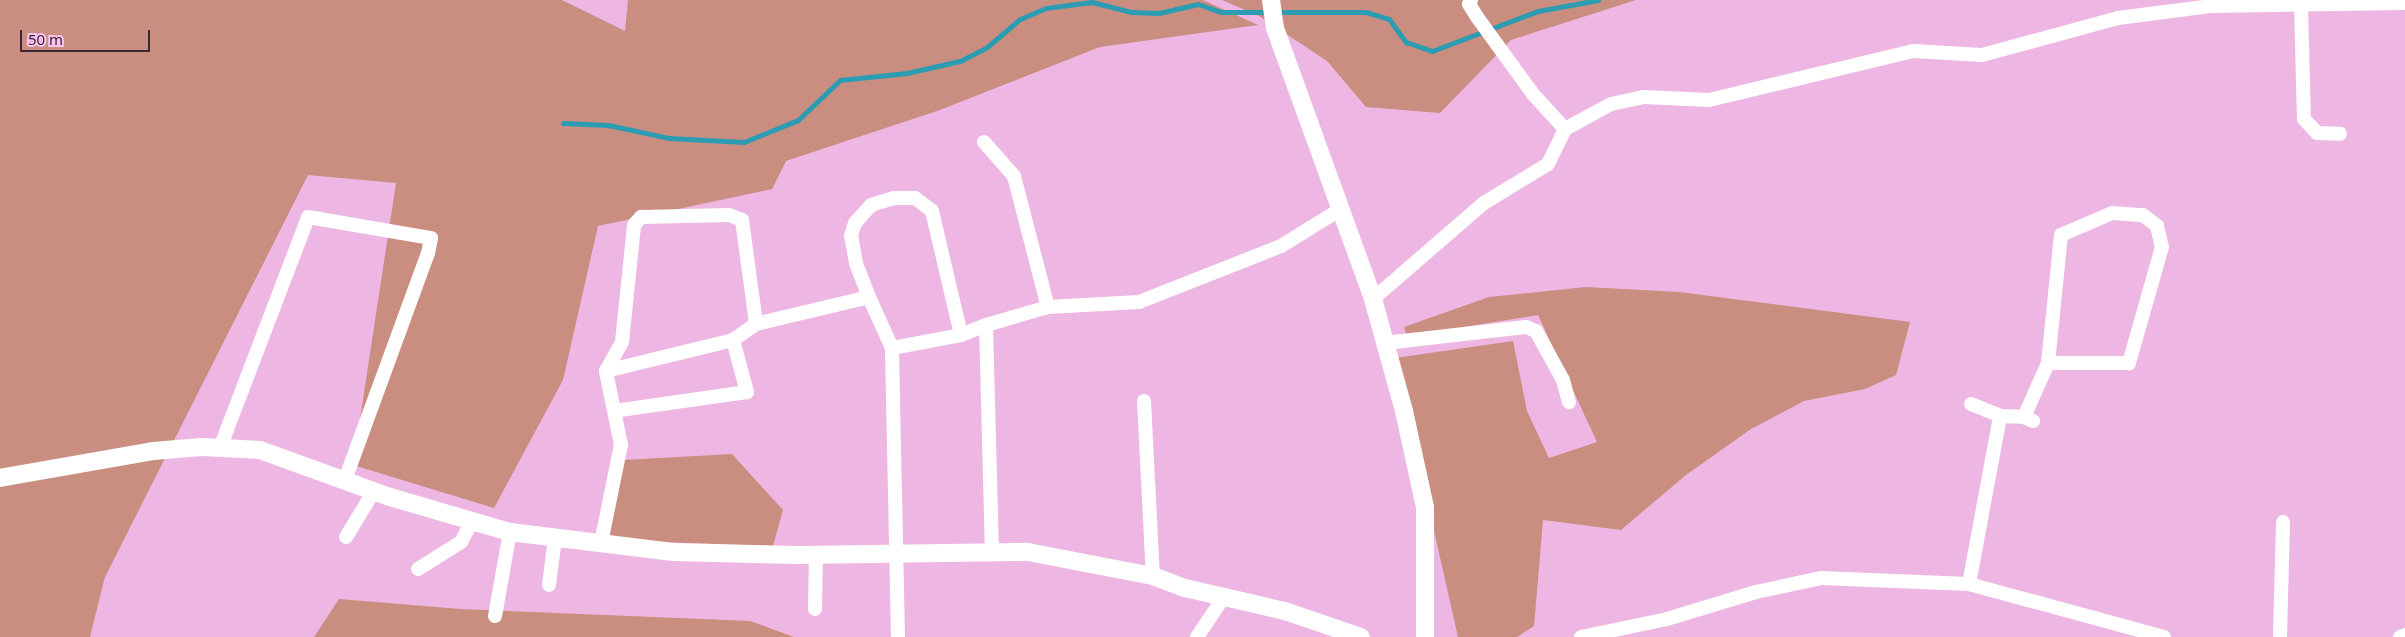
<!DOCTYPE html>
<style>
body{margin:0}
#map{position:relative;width:2405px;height:637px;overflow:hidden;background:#eeb6e2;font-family:"Noto Sans",sans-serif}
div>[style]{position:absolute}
.green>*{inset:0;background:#c98e80}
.stream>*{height:5px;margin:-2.5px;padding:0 2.5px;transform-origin:2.5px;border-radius:2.5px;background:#2c9cb2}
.minor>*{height:14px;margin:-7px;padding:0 7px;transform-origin:7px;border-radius:7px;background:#fff}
.tertiary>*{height:18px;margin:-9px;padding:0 9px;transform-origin:9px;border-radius:9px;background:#fff}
span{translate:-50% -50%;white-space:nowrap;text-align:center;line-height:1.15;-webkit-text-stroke:4.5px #fbc3ef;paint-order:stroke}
.scale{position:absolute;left:20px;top:30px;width:130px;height:22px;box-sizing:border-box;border:2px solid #3b2637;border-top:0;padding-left:6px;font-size:15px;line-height:18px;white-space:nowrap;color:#3b2637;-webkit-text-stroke:4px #fbc3ef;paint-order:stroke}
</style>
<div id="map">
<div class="green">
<div style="clip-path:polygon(0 0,562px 0,625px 31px,628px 0,1203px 0,1258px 25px,1100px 47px,940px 110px,786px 161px,772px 189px,598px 226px,563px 380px,494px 508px,353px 465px,396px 183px,308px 175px,105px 577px,90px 637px,0 637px)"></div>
<div style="clip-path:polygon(1222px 0,1636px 0,1511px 40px,1440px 113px,1366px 107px,1327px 61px,1259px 16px)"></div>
<div style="clip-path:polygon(1586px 287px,1679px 292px,1910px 322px,1896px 375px,1865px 389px,1804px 401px,1751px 429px,1686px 475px,1621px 530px,1543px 520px,1534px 626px,1517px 637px,1458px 637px,1395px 358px,1513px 341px,1527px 411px,1549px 458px,1597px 442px,1538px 315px,1407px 336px,1404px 327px,1489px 297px)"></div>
<div style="clip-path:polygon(732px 454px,783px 510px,773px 546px,607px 540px,624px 460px)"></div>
<div style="clip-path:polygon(339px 599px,460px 609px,750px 621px,794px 637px,314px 637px)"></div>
</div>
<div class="stream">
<div style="left:563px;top:123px;width:45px;rotate:2.5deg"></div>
<div style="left:608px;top:125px;width:62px;rotate:12deg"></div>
<div style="left:669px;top:138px;width:75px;rotate:3.1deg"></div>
<div style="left:744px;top:142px;width:58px;rotate:-22.2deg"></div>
<div style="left:798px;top:120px;width:58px;rotate:-43.6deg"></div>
<div style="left:840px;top:80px;width:67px;rotate:-6deg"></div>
<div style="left:907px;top:73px;width:54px;rotate:-12.8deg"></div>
<div style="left:960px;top:61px;width:30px;rotate:-27deg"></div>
<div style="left:987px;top:47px;width:43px;rotate:-40.3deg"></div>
<div style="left:1020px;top:19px;width:28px;rotate:-23deg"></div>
<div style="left:1046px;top:8px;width:46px;rotate:-7.4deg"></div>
<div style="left:1092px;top:2px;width:40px;rotate:14.4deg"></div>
<div style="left:1131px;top:12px;width:28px;rotate:2deg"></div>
<div style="left:1159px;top:13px;width:40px;rotate:-13deg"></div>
<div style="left:1198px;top:4px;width:24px;rotate:19deg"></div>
<div style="left:1221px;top:12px;width:145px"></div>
<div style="left:1366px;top:12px;width:24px;rotate:17deg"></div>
<div style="left:1389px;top:19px;width:29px;rotate:54deg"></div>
<div style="left:1406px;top:42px;width:28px;rotate:19deg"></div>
<div style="left:1432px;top:51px;width:113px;rotate:-20.7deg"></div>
<div style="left:1538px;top:11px;width:61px;rotate:-10.4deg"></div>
</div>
<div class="minor">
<div style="left:1471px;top:0;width:4px;rotate:117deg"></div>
<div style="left:1469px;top:4px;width:15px;rotate:58deg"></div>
<div style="left:1477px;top:17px;width:95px;rotate:54deg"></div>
<div style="left:1533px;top:94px;width:47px;rotate:47.6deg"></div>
<div style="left:2301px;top:6px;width:113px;rotate:88.5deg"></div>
<div style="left:2304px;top:119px;width:19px;rotate:47deg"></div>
<div style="left:2317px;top:133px;width:23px;rotate:2deg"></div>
<div style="left:984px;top:142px;width:45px;rotate:48.6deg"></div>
<div style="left:1014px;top:176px;width:135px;rotate:75.5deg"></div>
<div style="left:869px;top:297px;width:36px;rotate:-111deg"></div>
<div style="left:856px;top:263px;width:27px;rotate:-100deg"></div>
<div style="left:851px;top:236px;width:14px;rotate:-73deg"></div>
<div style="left:855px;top:223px;width:24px;rotate:-48deg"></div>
<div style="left:871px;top:205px;width:24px;rotate:-17deg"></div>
<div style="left:894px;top:198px;width:21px"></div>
<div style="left:915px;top:198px;width:21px;rotate:37deg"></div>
<div style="left:932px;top:211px;width:127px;rotate:76.8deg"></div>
<div style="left:1373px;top:299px;width:147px;rotate:-40.9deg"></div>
<div style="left:1484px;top:203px;width:75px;rotate:-31.4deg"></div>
<div style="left:1548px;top:164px;width:39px;rotate:-64deg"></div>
<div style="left:1565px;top:129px;width:52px;rotate:-28.5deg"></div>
<div style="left:1611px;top:104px;width:34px;rotate:-12deg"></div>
<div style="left:1644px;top:97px;width:65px;rotate:2.6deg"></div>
<div style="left:1709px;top:100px;width:210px;rotate:-13.5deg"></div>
<div style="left:1913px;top:51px;width:69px;rotate:3.3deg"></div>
<div style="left:1982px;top:55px;width:141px;rotate:-15.2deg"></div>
<div style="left:2118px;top:18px;width:95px;rotate:-7.3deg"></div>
<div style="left:2212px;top:6px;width:193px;rotate:-0.9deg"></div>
<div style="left:986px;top:325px;width:65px;rotate:-16.2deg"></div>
<div style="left:1048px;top:307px;width:91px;rotate:-3.1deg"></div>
<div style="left:1139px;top:302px;width:153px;rotate:-21.5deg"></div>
<div style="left:1281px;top:246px;width:70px;rotate:-31.7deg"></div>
<div style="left:733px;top:340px;width:28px;rotate:-35deg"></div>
<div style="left:1385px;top:343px;width:142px;rotate:-6.5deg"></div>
<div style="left:1526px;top:327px;width:11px;rotate:22deg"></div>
<div style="left:1536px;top:331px;width:56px;rotate:61.1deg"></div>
<div style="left:1563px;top:380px;width:23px;rotate:75deg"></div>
<div style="left:606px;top:371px;width:131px;rotate:-13.7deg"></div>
<div style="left:733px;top:340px;width:54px;rotate:74.9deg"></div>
<div style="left:747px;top:392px;width:134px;rotate:171.9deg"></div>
<div style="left:1144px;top:401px;width:175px;rotate:87.1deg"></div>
<div style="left:1971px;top:404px;width:31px;rotate:22deg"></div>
<div style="left:2000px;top:416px;width:24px;rotate:2deg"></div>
<div style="left:2024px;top:417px;width:10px;rotate:24deg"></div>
<div style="left:2024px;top:417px;width:59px;rotate:-66deg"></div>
<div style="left:2048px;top:363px;width:129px;rotate:-84.2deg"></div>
<div style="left:2061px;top:235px;width:56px;rotate:-23.3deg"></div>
<div style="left:2112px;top:213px;width:31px;rotate:4deg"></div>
<div style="left:2143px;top:215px;width:18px;rotate:38deg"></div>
<div style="left:2157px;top:226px;width:22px;rotate:77deg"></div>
<div style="left:2162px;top:247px;width:121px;rotate:105.9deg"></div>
<div style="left:2129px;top:363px;width:81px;rotate:180deg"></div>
<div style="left:220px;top:448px;width:247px;rotate:-69.1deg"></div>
<div style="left:308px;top:217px;width:125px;rotate:9.7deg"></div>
<div style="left:431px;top:238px;width:15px;rotate:101deg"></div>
<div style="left:428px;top:253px;width:242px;rotate:110.1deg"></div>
<div style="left:346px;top:537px;width:54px;rotate:-58.7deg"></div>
<div style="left:601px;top:543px;width:100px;rotate:-78.5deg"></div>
<div style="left:621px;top:445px;width:76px;rotate:-101.5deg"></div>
<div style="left:606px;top:371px;width:33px;rotate:-61deg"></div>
<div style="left:622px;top:342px;width:118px;rotate:-84.1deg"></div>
<div style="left:634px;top:225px;width:11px;rotate:-49deg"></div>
<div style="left:641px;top:217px;width:88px;rotate:-1.3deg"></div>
<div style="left:729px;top:215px;width:14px;rotate:21deg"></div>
<div style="left:742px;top:220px;width:105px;rotate:82.3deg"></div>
<div style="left:756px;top:324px;width:116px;rotate:-13.4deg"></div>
<div style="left:869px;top:297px;width:56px;rotate:65.7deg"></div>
<div style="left:418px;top:569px;width:51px;rotate:-32.1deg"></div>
<div style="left:461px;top:542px;width:24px;rotate:-62deg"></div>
<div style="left:1969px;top:584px;width:171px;rotate:-79.5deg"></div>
<div style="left:549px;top:585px;width:47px;rotate:-82.7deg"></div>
<div style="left:815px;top:609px;width:55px;rotate:-89deg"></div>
<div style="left:495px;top:616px;width:85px;rotate:-79.9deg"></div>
<div style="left:898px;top:637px;width:289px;rotate:-91.2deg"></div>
<div style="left:892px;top:348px;width:70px;rotate:-10.7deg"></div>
<div style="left:961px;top:335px;width:27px;rotate:-22deg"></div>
<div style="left:986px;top:325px;width:228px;rotate:88.5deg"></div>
<div style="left:1197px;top:637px;width:48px;rotate:-56deg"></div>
<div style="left:1581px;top:637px;width:88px;rotate:-11.8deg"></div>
<div style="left:1667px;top:619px;width:93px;rotate:-16.9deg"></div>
<div style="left:1756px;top:592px;width:66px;rotate:-12.2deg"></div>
<div style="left:1821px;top:578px;width:148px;rotate:2.3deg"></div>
<div style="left:1969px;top:584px;width:202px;rotate:15.2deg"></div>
<div style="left:2280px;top:637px;width:115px;rotate:-88.5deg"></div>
<div style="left:2400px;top:637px;width:5px;rotate:-22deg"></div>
</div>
<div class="tertiary">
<div style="left:1271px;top:0;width:28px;rotate:82deg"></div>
<div style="left:1275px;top:28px;width:288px;rotate:70.1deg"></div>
<div style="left:1373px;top:299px;width:116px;rotate:74.5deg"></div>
<div style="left:1404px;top:411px;width:98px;rotate:77.7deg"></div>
<div style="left:1425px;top:507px;width:130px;rotate:90deg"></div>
<div style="left:0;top:478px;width:155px;rotate:-10deg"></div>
<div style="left:153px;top:451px;width:49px;rotate:-4.7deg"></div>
<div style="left:202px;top:447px;width:58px;rotate:3deg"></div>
<div style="left:260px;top:450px;width:138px;rotate:19.9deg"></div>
<div style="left:390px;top:497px;width:125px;rotate:16.3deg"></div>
<div style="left:510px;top:532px;width:164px;rotate:7deg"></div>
<div style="left:673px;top:552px;width:126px;rotate:1.4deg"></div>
<div style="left:799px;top:555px;width:229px;rotate:-0.8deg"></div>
<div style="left:1028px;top:552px;width:127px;rotate:10.9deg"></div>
<div style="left:1153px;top:576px;width:34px;rotate:21deg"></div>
<div style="left:1185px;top:588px;width:103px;rotate:13deg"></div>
<div style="left:1285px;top:611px;width:80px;rotate:18.9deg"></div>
</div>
<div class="scale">50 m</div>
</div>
